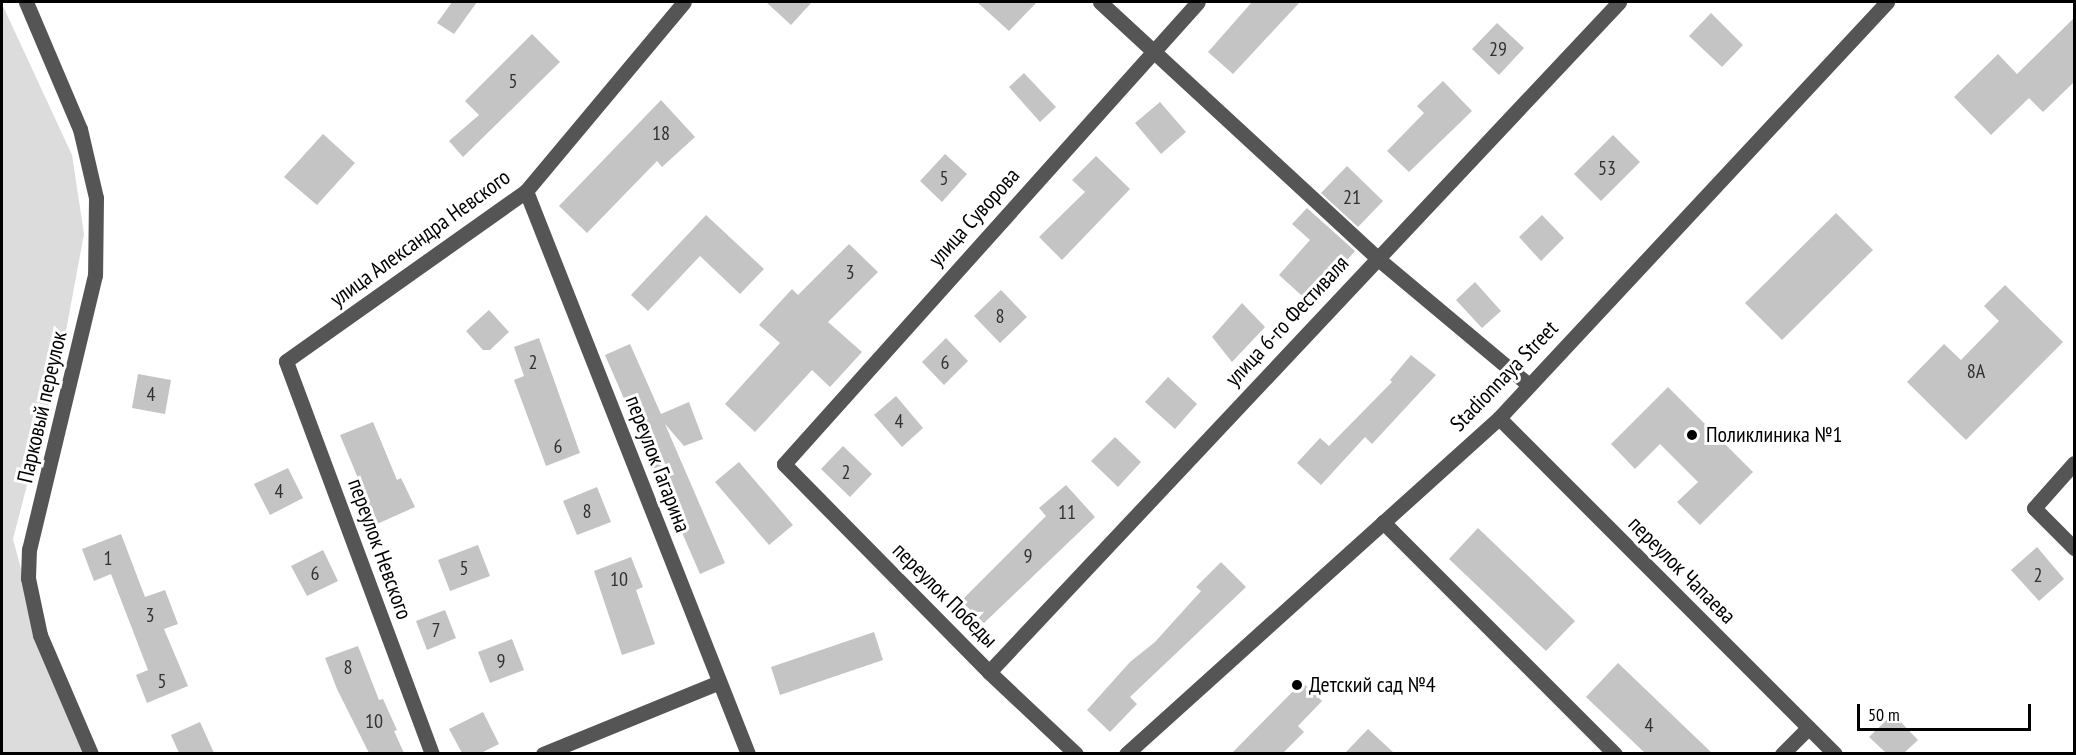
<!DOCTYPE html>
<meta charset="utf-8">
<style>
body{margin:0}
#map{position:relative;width:2076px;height:755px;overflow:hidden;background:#fff;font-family:"PT Sans Narrow",sans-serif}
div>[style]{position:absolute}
.green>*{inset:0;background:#dcdcdc}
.building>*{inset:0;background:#c4c4c4}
.minor>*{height:15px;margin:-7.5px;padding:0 7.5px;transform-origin:7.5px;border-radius:7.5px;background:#555}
.dots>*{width:16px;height:16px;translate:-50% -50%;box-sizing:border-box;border:3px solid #fff;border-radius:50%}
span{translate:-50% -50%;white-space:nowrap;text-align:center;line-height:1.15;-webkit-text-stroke:6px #fff;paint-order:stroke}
.number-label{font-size:20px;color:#313131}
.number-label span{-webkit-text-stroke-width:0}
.street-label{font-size:22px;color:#000}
.poi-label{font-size:22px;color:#000}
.left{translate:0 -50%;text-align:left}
.frame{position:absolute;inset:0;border:3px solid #000;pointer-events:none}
.scale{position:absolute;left:1857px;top:704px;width:174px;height:27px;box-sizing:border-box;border:3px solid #000;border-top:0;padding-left:8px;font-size:18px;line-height:21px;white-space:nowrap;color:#000;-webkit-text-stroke:4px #fff;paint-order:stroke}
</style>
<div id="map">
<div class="green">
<div style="clip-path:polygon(2px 4px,72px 155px,84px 234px,63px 347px,13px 539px,38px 632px,87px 753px,2px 753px)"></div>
</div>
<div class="building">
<div style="clip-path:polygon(452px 2px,477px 2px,454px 34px,437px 23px)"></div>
<div style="clip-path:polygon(766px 2px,812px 2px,791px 25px)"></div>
<div style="clip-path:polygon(977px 2px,1037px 2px,1009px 31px)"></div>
<div style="clip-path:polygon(1252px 2px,1300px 2px,1233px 74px,1208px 52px)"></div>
<div style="clip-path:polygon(1711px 13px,1743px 45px,1722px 67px,1689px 36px)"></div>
<div style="clip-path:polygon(2074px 18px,2074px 82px,2043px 112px,2029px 98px,1991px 135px,1954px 97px,1998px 54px,2017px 74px)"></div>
<div style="clip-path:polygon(1497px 23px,1524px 48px,1499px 75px,1472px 49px)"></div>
<div style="clip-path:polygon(532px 34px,560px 62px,463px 157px,449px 141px,479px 115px,465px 101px)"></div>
<div style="clip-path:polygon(1024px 73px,1056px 107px,1040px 122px,1009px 87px)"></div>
<div style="clip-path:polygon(1443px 81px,1472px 111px,1409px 172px,1387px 151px,1424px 113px,1417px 106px)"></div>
<div style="clip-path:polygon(661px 100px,695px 137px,662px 167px,657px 161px,587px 233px,559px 206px)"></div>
<div style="clip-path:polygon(1160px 102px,1186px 132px,1161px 154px,1135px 123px)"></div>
<div style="clip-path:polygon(323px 134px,355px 163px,317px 205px,284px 177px)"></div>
<div style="clip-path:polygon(1613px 135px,1640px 162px,1601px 201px,1574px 174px)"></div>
<div style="clip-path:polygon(945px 154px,967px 174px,942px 202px,920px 181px)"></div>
<div style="clip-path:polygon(1096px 156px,1130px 189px,1062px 260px,1039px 237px,1085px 192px,1072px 180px)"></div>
<div style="clip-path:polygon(1347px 166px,1383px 201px,1358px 227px,1321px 193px)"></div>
<div style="clip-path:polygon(1307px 208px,1355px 251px,1310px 303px,1279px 275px,1310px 240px,1292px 224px)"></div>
<div style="clip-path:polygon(1836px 213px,1873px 250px,1782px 340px,1745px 303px)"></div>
<div style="clip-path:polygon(706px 215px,764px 269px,740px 294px,700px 256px,648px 311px,631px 295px)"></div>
<div style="clip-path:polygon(1542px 215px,1564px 238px,1541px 261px,1519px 237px)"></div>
<div style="clip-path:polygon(849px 244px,878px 272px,828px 322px,862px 352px,830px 387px,812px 370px,755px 432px,725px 404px,780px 343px,759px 325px,792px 289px,798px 295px)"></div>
<div style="clip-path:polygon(1475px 282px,1501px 311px,1482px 328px,1456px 300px)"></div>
<div style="clip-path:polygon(2005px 285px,2063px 342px,1966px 440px,1907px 382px,1944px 344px,1961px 360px,1999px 321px,1984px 306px)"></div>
<div style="clip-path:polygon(1001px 290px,1027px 317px,1000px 343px,974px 316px)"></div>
<div style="clip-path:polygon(1242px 303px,1265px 327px,1232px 362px,1212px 337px)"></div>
<div style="clip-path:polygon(489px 310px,509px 332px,490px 350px,483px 350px,466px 331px)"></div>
<div style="clip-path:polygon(539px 338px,580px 453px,546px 466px,514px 380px,524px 376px,514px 347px)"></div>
<div style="clip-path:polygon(946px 338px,968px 361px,944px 385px,922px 362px)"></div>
<div style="clip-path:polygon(630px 344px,661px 414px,689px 402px,703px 439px,684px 446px,665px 424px,725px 563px,700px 574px,605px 355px)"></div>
<div style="clip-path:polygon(1411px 355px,1436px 375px,1372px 444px,1365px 437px,1321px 485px,1297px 463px,1320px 438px,1329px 446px,1392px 382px,1390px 380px)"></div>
<div style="clip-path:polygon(138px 374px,171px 380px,165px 414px,132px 408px)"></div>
<div style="clip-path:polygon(1168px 377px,1197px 404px,1175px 429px,1145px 402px)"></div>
<div style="clip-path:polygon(1668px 387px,1753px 472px,1700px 525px,1677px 502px,1698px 482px,1660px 444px,1635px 469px,1611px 444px)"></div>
<div style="clip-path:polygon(896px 396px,923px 428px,902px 447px,874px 415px)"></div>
<div style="clip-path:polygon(373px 422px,397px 480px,401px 478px,415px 507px,368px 528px,355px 499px,365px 495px,340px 435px)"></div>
<div style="clip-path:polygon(1115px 437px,1141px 462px,1118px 487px,1091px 461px)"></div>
<div style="clip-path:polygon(843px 446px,872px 474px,850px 497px,821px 469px)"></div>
<div style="clip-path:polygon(739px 462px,793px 525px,769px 545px,715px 482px)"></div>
<div style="clip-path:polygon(288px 468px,303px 498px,270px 515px,254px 484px)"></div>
<div style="clip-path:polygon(1066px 485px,1095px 517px,984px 623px,961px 601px,1046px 516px,1039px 508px)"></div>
<div style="clip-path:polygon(597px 487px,611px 522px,577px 535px,563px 501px)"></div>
<div style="clip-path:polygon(1478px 528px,1575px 621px,1546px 651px,1449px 559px)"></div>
<div style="clip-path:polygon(121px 534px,145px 597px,165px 590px,178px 624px,164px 629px,188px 686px,147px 703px,136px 675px,148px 670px,111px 574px,94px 581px,82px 549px)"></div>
<div style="clip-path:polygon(478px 545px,490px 576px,450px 591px,438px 560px)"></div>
<div style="clip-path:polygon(2037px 547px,2064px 579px,2039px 601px,2011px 570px)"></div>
<div style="clip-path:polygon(323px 550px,338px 581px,307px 596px,291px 566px)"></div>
<div style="clip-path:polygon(631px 557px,643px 587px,636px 590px,655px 644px,622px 655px,594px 571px)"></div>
<div style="clip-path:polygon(1221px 562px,1246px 587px,1130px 697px,1137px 704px,1110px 732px,1087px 710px,1130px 662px,1155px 642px,1201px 591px,1196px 587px)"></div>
<div style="clip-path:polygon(445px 610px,456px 638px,427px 650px,416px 621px)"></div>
<div style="clip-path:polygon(874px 632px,883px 660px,780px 695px,771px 667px)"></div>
<div style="clip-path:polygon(512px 639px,524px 670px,490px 683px,478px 652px)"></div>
<div style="clip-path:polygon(358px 646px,379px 700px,383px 699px,397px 730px,394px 731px,404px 753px,369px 753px,337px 689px,325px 658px)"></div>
<div style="clip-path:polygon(1618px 663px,1712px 753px,1645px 753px,1586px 697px)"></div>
<div style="clip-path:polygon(1302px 682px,1322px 701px,1298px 726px,1304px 732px,1283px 753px,1232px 753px)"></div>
<div style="clip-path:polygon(483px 712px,499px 744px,481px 753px,462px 753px,449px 729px)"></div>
<div style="clip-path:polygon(1893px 714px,1918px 740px,1904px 753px,1886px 753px,1869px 737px)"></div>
<div style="clip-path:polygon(200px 722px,214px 753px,179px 753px,171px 735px)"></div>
<div style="clip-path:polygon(1368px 729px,1394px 753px,1345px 753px)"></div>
</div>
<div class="minor">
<div style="left:26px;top:2px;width:138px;rotate:67deg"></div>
<div style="left:80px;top:129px;width:71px;rotate:76.9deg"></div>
<div style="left:96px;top:198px;width:77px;rotate:90.7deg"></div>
<div style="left:95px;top:275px;width:282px;rotate:103.5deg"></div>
<div style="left:29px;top:549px;width:29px;rotate:92deg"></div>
<div style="left:28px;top:578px;width:58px;rotate:78.1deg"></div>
<div style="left:40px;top:635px;width:129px;rotate:66.8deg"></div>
<div style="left:1100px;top:2px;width:377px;rotate:42.7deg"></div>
<div style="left:1377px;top:258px;width:198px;rotate:39.9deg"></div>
<div style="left:526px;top:191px;width:605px;rotate:68.48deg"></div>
<div style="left:1499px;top:418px;width:475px;rotate:45deg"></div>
<div style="left:2074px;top:463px;width:60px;rotate:131.6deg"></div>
<div style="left:2034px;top:508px;width:57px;rotate:45deg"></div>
<div style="left:1383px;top:522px;width:328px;rotate:45deg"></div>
<div style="left:989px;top:672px;width:920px;rotate:-46.76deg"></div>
<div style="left:432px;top:754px;width:419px;rotate:-110.4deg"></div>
<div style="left:286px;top:361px;width:294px;rotate:-35.3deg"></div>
<div style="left:526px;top:191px;width:246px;rotate:-50.1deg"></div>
<div style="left:543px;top:754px;width:190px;rotate:-22.2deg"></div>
<div style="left:1076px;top:754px;width:120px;rotate:-136.7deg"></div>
<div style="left:989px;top:672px;width:292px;rotate:-134.6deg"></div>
<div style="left:784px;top:464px;width:620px;rotate:-48.14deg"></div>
<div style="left:1126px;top:754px;width:502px;rotate:-42.01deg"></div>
<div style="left:1499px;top:418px;width:569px;rotate:-46.99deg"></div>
<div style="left:1782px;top:754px;width:37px;rotate:-45deg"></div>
</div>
<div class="dots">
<div style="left:1692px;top:435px;background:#000"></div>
<div style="left:1297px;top:685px;background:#000"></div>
</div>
<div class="number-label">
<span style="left:1498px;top:49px">29</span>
<span style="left:513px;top:81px">5</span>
<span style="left:661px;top:133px">18</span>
<span style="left:1607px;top:168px">53</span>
<span style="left:944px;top:178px">5</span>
<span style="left:1352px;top:197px">21</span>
<span style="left:850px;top:272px">3</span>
<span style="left:1000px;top:316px">8</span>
<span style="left:533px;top:362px">2</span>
<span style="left:945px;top:362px">6</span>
<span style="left:1976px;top:371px">8А</span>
<span style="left:151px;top:394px">4</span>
<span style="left:899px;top:421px">4</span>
<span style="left:558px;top:446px">6</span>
<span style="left:846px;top:472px">2</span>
<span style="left:279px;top:491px">4</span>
<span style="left:587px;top:511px">8</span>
<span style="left:1067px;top:512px">11</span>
<span style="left:1028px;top:556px">9</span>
<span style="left:108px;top:558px">1</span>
<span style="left:464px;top:568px">5</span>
<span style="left:315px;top:573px">6</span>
<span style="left:2038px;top:575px">2</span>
<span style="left:619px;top:579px">10</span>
<span style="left:150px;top:615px">3</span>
<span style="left:436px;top:630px">7</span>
<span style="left:501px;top:661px">9</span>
<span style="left:348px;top:667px">8</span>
<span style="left:162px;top:681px">5</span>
<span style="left:374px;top:721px">10</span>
<span style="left:1649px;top:725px">4</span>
</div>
<div class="street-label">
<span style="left:974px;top:217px;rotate:-48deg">улица Суворова</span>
<span style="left:420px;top:238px;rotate:-36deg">улица Александра Невского</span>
<span style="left:1287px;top:321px;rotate:-47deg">улица 6-го Фестиваля</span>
<span style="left:1504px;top:376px;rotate:-46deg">Stadionnaya Street</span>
<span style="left:42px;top:407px;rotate:-77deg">Парковый переулок</span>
<span style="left:658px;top:464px;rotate:69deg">переулок Гагарина</span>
<span style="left:380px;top:549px;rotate:70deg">переулок Невского</span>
<span style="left:1682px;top:570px;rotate:45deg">переулок Чапаева</span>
<span style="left:945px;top:595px;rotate:45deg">переулок Победы</span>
</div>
<div class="poi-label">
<span class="left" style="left:1706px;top:435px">Поликлиника №1</span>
<span class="left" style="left:1309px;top:685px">Детский сад №4</span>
</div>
<div class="frame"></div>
<div class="scale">50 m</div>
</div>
